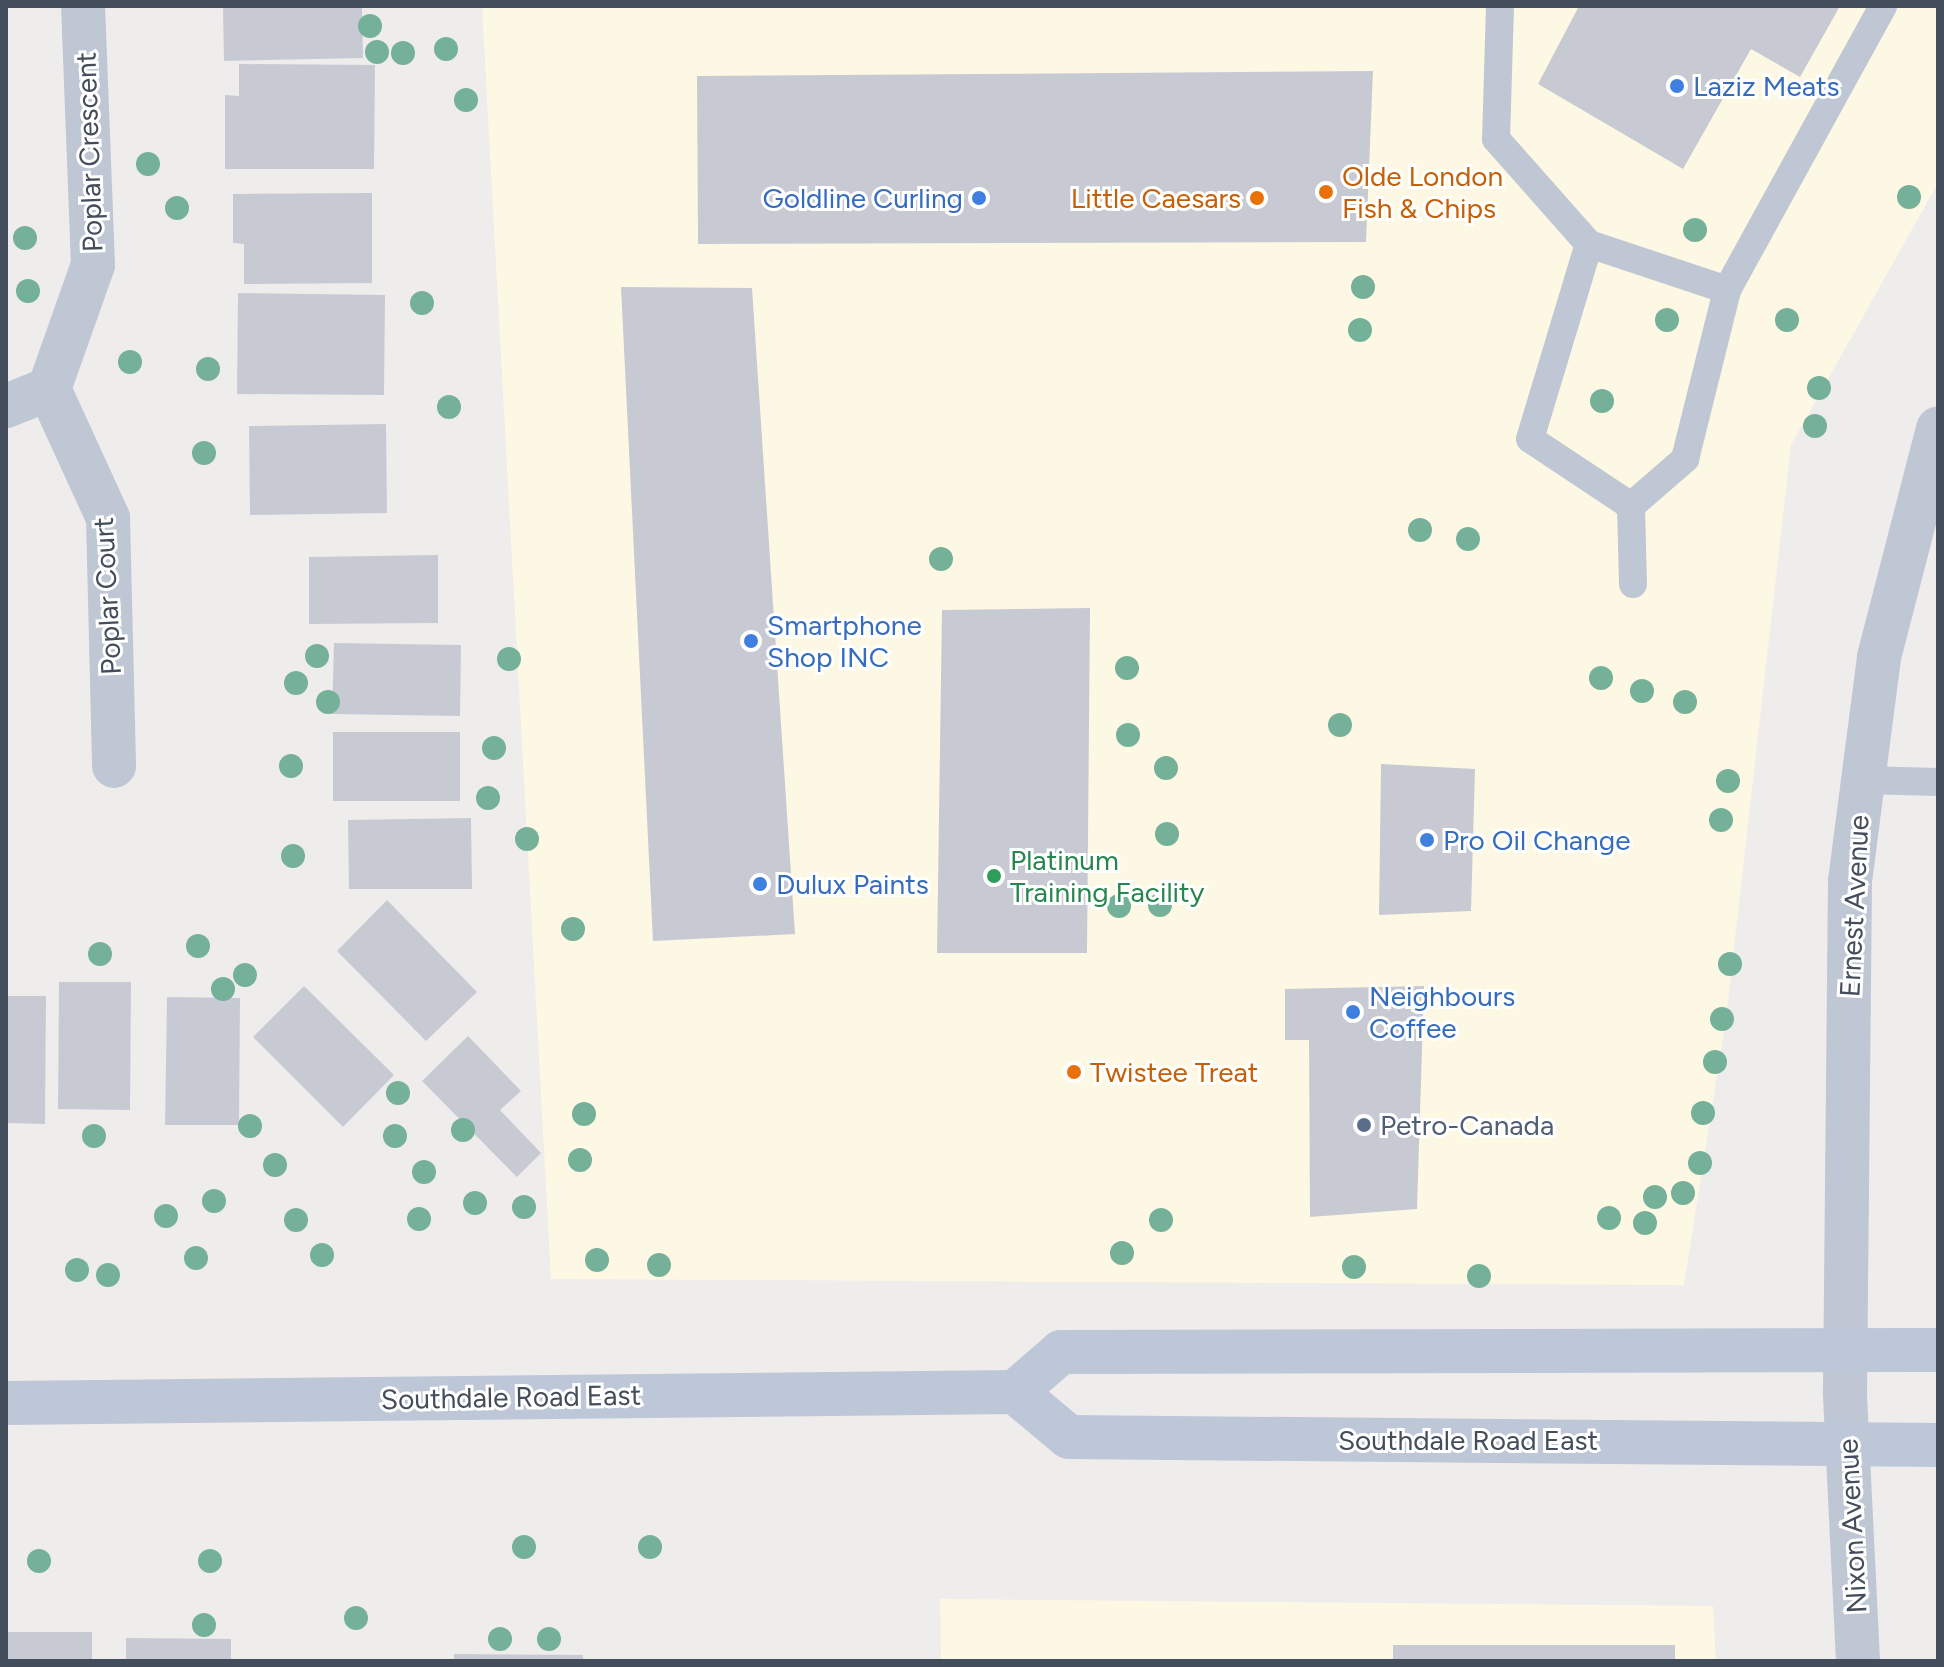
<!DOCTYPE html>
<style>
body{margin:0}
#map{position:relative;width:1944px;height:1667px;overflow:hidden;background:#efecec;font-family:Figtree,sans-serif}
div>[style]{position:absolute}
.commercial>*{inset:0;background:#fdf8e3}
.building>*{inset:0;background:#c8cad3}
.service>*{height:28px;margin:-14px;padding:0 14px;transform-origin:14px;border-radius:14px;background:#bec7d3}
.minor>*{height:44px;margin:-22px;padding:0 22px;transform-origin:22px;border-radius:22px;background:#bec7d3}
.tertiary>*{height:44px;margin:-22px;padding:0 22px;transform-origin:22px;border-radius:22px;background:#bec7d3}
.secondary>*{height:44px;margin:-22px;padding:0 22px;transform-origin:22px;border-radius:22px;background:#bdc7d7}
.trees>*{width:24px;height:24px;margin:-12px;border-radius:50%;background:#75b099}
.dots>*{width:22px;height:22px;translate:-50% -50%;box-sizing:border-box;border:4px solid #fff;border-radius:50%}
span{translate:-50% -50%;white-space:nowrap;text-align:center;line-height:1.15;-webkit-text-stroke:6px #fff;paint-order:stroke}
.shop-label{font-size:28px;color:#366cbe}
.left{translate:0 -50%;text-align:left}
.right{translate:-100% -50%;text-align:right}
.street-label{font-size:28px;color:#444d5b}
.food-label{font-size:28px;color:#c56008}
.leisure-label{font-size:28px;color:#27864d}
.service-label{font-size:28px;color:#4e5e75}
.frame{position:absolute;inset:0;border:8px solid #444d5b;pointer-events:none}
</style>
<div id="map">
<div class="commercial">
<div style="clip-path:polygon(482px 6px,1938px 6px,1938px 183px,1791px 445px,1726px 1018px,1684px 1285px,551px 1279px)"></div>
<div style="clip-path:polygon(940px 1599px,1713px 1606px,1716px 1661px,941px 1661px)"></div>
</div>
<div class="building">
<div style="clip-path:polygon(223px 6px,362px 6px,363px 58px,224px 61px)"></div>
<div style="clip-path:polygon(1579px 6px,1840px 6px,1800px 77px,1751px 49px,1683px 169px,1538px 84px)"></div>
<div style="clip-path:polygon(239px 64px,375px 65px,374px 169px,225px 169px,225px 95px,239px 96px)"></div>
<div style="clip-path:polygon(1373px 71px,1366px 242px,698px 244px,697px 76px)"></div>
<div style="clip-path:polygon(372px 193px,372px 283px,244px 284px,244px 244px,233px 243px,233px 194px)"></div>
<div style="clip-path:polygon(621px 287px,752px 288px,795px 934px,653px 941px)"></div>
<div style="clip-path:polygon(238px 293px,385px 295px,384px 395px,237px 394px)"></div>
<div style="clip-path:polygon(386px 424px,387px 513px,250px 515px,249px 426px)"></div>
<div style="clip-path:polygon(438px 555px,438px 623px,309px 624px,309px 557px)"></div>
<div style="clip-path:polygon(1090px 608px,1087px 953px,937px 953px,942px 610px)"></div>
<div style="clip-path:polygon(334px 643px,461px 645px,460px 716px,332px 714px)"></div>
<div style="clip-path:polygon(333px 732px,460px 732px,460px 801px,333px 801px)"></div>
<div style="clip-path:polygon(1381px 764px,1475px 769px,1471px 911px,1379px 915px)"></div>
<div style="clip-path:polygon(471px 818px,472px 889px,349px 889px,348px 820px)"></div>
<div style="clip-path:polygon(387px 900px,477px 992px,426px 1041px,337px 951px)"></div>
<div style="clip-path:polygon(59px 982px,131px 982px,130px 1110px,58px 1109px)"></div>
<div style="clip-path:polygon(304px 986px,394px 1075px,343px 1127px,253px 1037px)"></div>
<div style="clip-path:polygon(1424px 986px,1417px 1209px,1310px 1217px,1309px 1040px,1285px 1040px,1285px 989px)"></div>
<div style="clip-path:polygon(6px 996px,46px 996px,45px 1124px,6px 1123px)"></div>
<div style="clip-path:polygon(167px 997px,240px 998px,239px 1125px,165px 1125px)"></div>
<div style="clip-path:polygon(468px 1036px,521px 1091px,500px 1110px,541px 1153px,517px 1177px,422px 1081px)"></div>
<div style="clip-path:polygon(6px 1632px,92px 1632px,92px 1661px,6px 1661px)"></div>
<div style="clip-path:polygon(126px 1638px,231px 1639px,231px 1661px,126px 1661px)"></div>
<div style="clip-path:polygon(1393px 1645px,1675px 1645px,1675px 1661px,1393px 1661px)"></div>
<div style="clip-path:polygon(454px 1654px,583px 1655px,583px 1661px,454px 1661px)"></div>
</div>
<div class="service">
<div style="left:1500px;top:6px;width:133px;rotate:91.7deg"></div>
<div style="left:1496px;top:139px;width:140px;rotate:48.5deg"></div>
<div style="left:1631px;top:506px;width:121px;rotate:-146.4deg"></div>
<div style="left:1530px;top:439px;width:204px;rotate:-73.2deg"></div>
<div style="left:1589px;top:244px;width:145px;rotate:18.4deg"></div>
<div style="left:1633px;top:584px;width:78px;rotate:-91.5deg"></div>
<div style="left:1631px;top:506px;width:72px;rotate:-41deg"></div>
<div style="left:1685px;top:459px;width:174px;rotate:-76deg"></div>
<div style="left:1727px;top:290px;width:324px;rotate:-61.2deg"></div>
<div style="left:1863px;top:780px;width:75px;rotate:1.5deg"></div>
</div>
<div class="minor">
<div style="left:49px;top:389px;width:142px;rotate:65.4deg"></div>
<div style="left:108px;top:518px;width:248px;rotate:88.6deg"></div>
<div style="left:6px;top:406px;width:46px;rotate:-21.6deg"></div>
<div style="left:49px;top:389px;width:132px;rotate:-70.5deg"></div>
<div style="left:93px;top:265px;width:259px;rotate:-92.2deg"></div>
</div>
<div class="tertiary">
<div style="left:1858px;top:1661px;width:270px;rotate:-92.8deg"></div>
<div style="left:1845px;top:1391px;width:510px;rotate:-89.44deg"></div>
<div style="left:1850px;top:881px;width:226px;rotate:-82.6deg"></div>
<div style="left:1879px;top:657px;width:236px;rotate:-75.5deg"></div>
</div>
<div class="secondary">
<div style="left:1015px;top:1392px;width:61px;rotate:-41deg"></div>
<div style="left:1061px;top:1352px;width:877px;rotate:-0.13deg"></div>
<div style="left:6px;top:1403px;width:1009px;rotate:-0.62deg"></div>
<div style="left:1015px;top:1392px;width:70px;rotate:39.8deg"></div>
<div style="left:1069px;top:1437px;width:869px;rotate:0.53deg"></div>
</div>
<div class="trees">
<div style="left:370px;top:26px"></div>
<div style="left:446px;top:49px"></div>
<div style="left:377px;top:52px"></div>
<div style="left:403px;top:53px"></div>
<div style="left:466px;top:100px"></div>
<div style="left:148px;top:164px"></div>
<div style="left:1909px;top:197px"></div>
<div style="left:177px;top:208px"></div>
<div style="left:1695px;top:230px"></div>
<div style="left:25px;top:238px"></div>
<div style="left:1363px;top:287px"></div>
<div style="left:28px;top:291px"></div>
<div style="left:422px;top:303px"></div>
<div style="left:1667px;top:320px"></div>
<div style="left:1787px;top:320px"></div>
<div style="left:1360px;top:330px"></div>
<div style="left:130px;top:362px"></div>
<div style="left:208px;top:369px"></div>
<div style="left:1819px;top:388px"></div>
<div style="left:1602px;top:401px"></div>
<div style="left:449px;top:407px"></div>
<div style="left:1815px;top:426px"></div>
<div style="left:204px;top:453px"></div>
<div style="left:1420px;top:530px"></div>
<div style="left:1468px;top:539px"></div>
<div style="left:941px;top:559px"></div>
<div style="left:317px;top:656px"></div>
<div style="left:509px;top:659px"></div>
<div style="left:1127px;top:668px"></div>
<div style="left:1601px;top:678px"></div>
<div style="left:296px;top:683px"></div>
<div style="left:1642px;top:691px"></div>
<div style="left:328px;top:702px"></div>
<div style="left:1685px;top:702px"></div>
<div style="left:1340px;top:725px"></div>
<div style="left:1128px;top:735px"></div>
<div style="left:494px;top:748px"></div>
<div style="left:291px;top:766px"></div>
<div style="left:1166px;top:768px"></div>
<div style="left:1728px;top:781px"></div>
<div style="left:488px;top:798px"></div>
<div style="left:1721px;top:820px"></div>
<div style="left:1167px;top:834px"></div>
<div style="left:527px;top:839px"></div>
<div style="left:293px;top:856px"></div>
<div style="left:1160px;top:905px"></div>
<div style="left:1119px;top:906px"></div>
<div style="left:573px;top:929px"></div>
<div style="left:198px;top:946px"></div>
<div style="left:100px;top:954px"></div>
<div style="left:1730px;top:964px"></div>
<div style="left:245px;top:975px"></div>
<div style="left:223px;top:989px"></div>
<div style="left:1722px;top:1019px"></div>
<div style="left:1715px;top:1062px"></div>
<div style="left:398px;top:1093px"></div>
<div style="left:1703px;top:1113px"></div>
<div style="left:584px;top:1114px"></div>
<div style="left:250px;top:1126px"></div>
<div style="left:463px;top:1130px"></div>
<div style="left:94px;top:1136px"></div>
<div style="left:395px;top:1136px"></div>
<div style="left:580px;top:1160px"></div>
<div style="left:1700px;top:1163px"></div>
<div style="left:275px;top:1165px"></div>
<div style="left:424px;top:1172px"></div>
<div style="left:1683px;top:1193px"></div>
<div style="left:1655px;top:1197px"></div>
<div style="left:214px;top:1201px"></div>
<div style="left:475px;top:1203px"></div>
<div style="left:524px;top:1207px"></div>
<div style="left:166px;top:1216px"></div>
<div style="left:1609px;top:1218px"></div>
<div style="left:419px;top:1219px"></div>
<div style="left:296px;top:1220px"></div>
<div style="left:1161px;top:1220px"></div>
<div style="left:1645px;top:1223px"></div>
<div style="left:1122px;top:1253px"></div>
<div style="left:322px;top:1255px"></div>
<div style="left:196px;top:1258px"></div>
<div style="left:597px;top:1260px"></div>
<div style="left:659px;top:1265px"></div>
<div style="left:1354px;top:1267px"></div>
<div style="left:77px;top:1270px"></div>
<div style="left:108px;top:1275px"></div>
<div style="left:1479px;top:1276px"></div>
<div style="left:524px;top:1547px"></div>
<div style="left:650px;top:1547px"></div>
<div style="left:39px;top:1561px"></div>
<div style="left:210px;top:1561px"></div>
<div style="left:356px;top:1618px"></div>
<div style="left:204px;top:1625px"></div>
<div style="left:500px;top:1639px"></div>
<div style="left:549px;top:1639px"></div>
</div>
<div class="dots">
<div style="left:1677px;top:86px;background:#3f7fe0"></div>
<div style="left:1326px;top:192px;background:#e8710a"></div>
<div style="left:979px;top:198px;background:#3f7fe0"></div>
<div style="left:1257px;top:198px;background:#e8710a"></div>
<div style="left:751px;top:641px;background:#3f7fe0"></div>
<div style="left:1427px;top:840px;background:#3f7fe0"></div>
<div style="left:994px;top:876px;background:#2e9e5b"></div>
<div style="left:760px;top:884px;background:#3f7fe0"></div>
<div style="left:1353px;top:1012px;background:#3f7fe0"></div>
<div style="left:1074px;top:1072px;background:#e8710a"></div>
<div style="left:1364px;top:1125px;background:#5c6f8a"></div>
</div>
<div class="shop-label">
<span class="left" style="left:1693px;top:86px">Laziz Meats</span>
<span class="right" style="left:963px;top:198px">Goldline Curling</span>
<span class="left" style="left:767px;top:641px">Smartphone<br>Shop INC</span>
<span class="left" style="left:1443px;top:840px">Pro Oil Change</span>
<span class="left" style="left:776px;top:884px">Dulux Paints</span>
<span class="left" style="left:1369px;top:1012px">Neighbours<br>Coffee</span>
</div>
<div class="street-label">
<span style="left:89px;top:152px;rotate:-92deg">Poplar Crescent</span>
<span style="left:107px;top:596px;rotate:-93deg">Poplar Court</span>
<span style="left:1854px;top:906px;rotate:-87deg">Ernest Avenue</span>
<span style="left:511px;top:1397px;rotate:-1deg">Southdale Road East</span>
<span style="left:1468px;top:1440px">Southdale Road East</span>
<span style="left:1852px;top:1526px;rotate:-93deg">Nixon Avenue</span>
</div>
<div class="food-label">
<span class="left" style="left:1342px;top:192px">Olde London<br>Fish &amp; Chips</span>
<span class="right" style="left:1241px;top:198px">Little Caesars</span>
<span class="left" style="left:1090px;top:1072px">Twistee Treat</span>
</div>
<div class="leisure-label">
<span class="left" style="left:1010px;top:876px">Platinum<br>Training Facility</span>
</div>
<div class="service-label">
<span class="left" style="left:1380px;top:1125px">Petro-Canada</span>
</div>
<div class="frame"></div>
</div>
